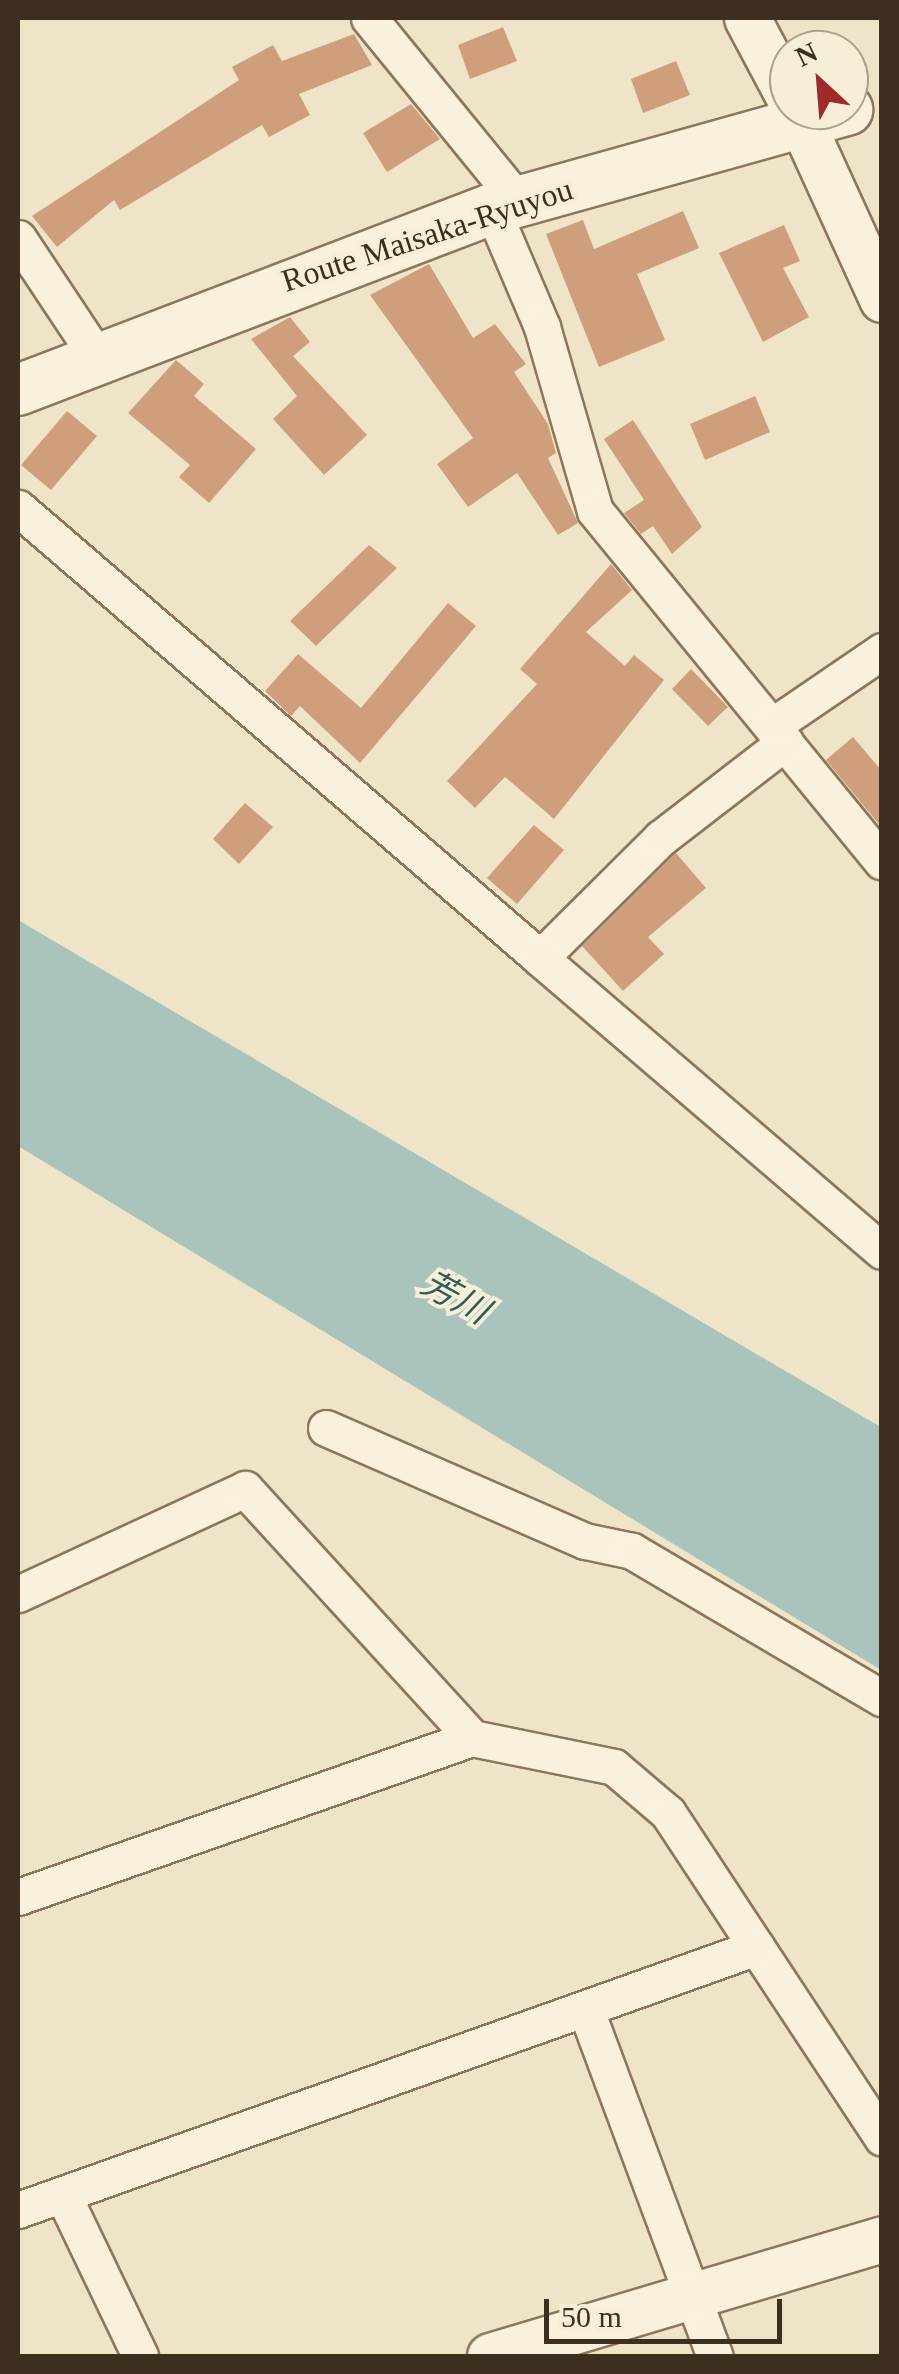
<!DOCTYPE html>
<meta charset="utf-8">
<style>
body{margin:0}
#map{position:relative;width:899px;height:2374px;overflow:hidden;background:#f0e4c8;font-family:"Times New Roman","Noto Sans JP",serif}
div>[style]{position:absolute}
.water>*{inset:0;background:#a9c4bc}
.building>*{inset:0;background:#cf9f7d}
.roads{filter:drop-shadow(2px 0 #8d765c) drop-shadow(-2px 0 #8d765c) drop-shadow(0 2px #8d765c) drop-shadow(0 -2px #8d765c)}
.minor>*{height:35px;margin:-17.5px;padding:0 17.5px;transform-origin:17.5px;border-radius:17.5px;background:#faf1dc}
.tertiary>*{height:45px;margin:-22.5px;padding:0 22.5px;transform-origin:22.5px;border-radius:22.5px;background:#faf1dc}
.secondary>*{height:50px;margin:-25px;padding:0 25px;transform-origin:25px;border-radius:25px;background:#faf1dc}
span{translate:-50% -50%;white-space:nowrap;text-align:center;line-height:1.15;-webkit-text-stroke:8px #f7eed8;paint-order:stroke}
.street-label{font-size:32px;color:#3d2e20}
.water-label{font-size:35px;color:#2f5d5a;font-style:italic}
.frame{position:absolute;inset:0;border:20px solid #3d2e20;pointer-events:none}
.north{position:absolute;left:769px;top:30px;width:100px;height:100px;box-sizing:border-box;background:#f7eed8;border:2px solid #ada18e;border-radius:50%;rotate:334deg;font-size:28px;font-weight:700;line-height:40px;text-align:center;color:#3d2e20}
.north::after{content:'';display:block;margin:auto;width:35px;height:45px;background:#9e2a2b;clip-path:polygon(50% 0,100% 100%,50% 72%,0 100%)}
.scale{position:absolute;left:544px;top:2299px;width:238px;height:45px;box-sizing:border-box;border:5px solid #3d2e20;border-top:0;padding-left:12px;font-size:30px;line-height:35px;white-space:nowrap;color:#3d2e20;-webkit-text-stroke:8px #f7eed8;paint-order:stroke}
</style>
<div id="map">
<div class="water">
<div style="clip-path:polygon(18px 920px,879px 1426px,881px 1670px,18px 1146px)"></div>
</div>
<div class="building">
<div style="clip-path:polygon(503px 27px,517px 61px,470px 79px,458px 45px)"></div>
<div style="clip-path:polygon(354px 34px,372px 65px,299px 94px,310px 115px,269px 137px,262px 125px,120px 210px,114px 200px,57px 247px,32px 216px,239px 80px,232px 67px,273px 45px,282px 61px)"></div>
<div style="clip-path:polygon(676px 61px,690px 95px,643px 113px,631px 79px)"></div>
<div style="clip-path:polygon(411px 104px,440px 139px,387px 172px,363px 133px)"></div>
<div style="clip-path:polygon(683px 211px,699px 248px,637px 274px,665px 340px,599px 367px,546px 234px,583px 220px,594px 249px)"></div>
<div style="clip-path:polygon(784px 225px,800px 261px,783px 268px,809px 317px,763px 342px,719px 253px)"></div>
<div style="clip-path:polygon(429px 264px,473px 338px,495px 324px,526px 364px,514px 372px,548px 424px,556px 453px,548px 458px,578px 523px,558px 535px,517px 473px,468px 507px,437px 464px,473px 438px,370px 295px)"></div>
<div style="clip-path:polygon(290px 317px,310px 342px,293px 356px,367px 435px,324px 475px,273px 419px,297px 396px,251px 339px)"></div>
<div style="clip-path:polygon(176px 360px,204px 384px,194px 396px,256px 449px,209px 503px,179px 477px,190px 465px,128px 413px)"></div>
<div style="clip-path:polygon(755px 396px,770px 432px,705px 460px,690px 424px)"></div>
<div style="clip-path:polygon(67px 411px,97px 436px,51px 490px,21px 465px)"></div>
<div style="clip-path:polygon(633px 420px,702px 527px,672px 554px,653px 526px,641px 534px,624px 513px,644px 500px,604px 439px)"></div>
<div style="clip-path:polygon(369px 545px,397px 568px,316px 646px,290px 621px)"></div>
<div style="clip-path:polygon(611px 564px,632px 590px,586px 632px,625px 666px,634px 655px,664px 680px,554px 819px,505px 777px,475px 808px,447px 781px,537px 684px,520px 669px)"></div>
<div style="clip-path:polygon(448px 603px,476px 626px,360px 763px,300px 706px,291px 716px,265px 691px,298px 654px,361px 708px)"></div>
<div style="clip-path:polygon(691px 669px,728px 707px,708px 726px,672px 689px)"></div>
<div style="clip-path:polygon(853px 737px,882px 771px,882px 828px,826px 760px)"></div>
<div style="clip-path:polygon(245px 803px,273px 827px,239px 864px,213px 839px)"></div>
<div style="clip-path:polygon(534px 825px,564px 850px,517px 904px,487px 878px)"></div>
<div style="clip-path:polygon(676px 853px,706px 888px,648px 937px,664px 954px,623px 991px,582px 946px)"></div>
</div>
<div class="roads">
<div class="minor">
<div style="left:369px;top:18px;width:236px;rotate:50.8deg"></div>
<div style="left:492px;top:209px;width:128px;rotate:67deg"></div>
<div style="left:542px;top:327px;width:191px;rotate:73.9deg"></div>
<div style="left:595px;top:511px;width:453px;rotate:50.7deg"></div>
<div style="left:18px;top:238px;width:139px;rotate:56.4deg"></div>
<div style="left:18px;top:508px;width:689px;rotate:40.76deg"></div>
<div style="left:540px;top:958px;width:170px;rotate:-44.8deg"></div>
<div style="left:661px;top:838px;width:157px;rotate:-37.7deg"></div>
<div style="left:772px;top:726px;width:133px;rotate:-34.3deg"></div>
<div style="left:540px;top:958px;width:450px;rotate:40.6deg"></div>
<div style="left:326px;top:1428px;width:283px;rotate:23.6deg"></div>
<div style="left:585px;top:1541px;width:48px;rotate:12deg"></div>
<div style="left:632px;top:1551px;width:290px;rotate:30.5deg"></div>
<div style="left:18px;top:1594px;width:250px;rotate:-24.8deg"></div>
<div style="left:245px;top:1489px;width:337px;rotate:47.6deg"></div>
<div style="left:18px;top:1897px;width:481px;rotate:-19.3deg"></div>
<div style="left:472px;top:1738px;width:145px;rotate:11.5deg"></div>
<div style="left:614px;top:1767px;width:71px;rotate:40.4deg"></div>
<div style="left:668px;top:1813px;width:389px;rotate:56.6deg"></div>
<div style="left:586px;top:2010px;width:369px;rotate:69.6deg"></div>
<div style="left:63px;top:2195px;width:178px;rotate:64.4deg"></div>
<div style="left:18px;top:2210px;width:784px;rotate:-19.59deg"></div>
</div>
<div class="tertiary">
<div style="left:747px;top:18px;width:89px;rotate:62deg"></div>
<div style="left:796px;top:110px;width:208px;rotate:65.5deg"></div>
<div style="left:490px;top:2356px;width:409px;rotate:-16.6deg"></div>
</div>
<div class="secondary">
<div style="left:18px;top:390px;width:507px;rotate:-20.9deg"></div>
<div style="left:492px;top:209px;width:369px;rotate:-15.6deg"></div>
</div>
</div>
<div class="street-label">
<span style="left:427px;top:235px;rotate:-18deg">Route Maisaka-Ryuyou</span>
</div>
<div class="water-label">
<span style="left:455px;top:1298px;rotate:29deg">芳川</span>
</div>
<div class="frame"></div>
<div class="north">N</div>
<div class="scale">50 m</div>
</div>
